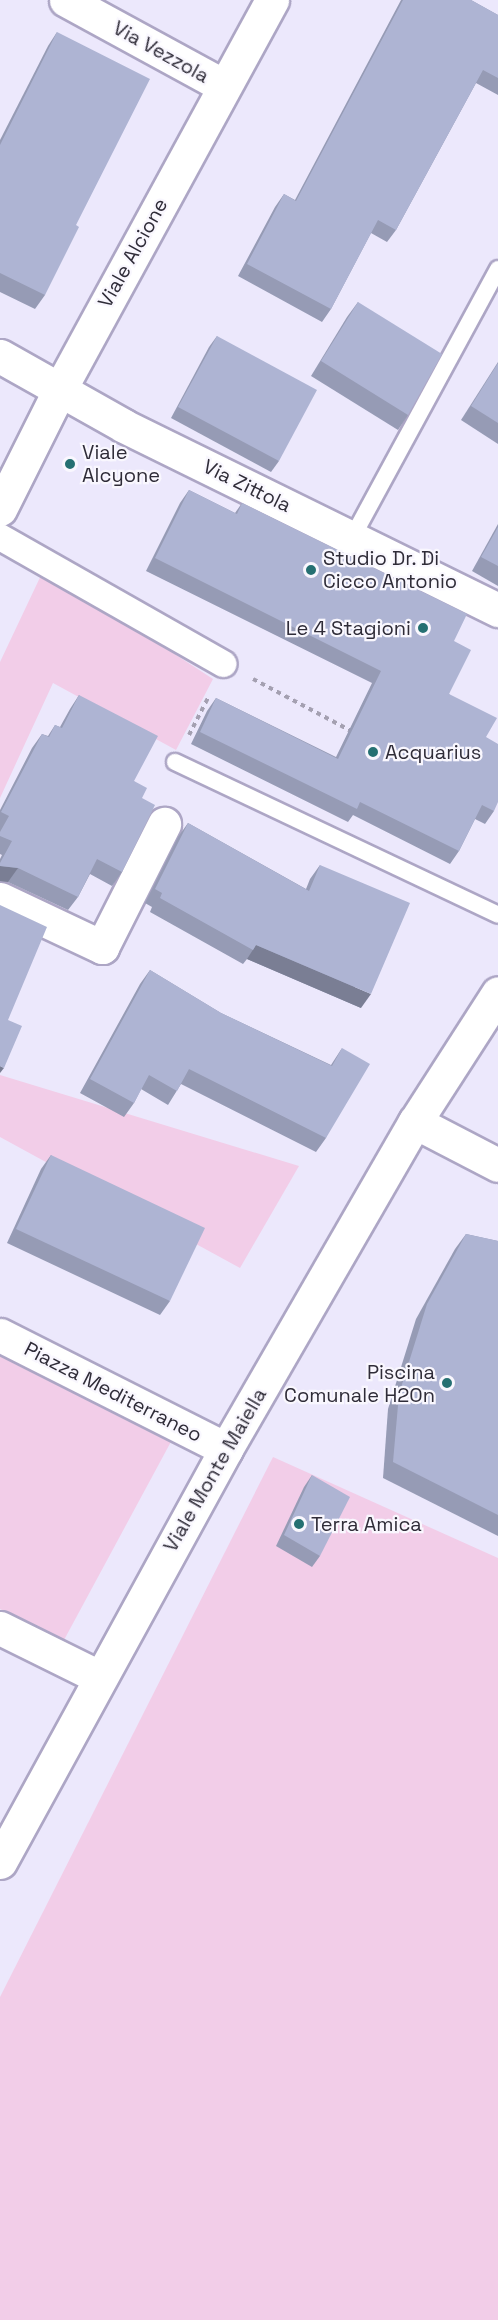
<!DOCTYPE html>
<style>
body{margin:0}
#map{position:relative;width:498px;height:2320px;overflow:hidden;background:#ece8fc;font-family:"Space Grotesk",sans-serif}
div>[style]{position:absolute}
.green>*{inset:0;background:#f2cde8}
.path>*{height:4px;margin-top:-2px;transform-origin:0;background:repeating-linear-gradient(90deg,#a4a0b1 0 4.5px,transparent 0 9px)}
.roads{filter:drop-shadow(2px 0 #ada6c5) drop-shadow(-2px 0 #ada6c5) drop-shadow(0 2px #ada6c5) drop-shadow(0 -2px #ada6c5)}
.service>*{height:16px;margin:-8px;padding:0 8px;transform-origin:8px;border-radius:8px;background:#fff}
.pedestrian>*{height:26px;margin:-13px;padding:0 13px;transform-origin:13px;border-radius:13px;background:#fff}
.minor>*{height:33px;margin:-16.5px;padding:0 16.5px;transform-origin:16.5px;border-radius:16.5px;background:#fff}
.tertiary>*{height:33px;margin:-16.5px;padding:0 16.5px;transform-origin:16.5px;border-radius:16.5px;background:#fff}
.wall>*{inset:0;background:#969bb5}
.shaded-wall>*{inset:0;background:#7a7e94}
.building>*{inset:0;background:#aeb4d3}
.dots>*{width:16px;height:16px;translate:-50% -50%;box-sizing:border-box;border:3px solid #f9f7fe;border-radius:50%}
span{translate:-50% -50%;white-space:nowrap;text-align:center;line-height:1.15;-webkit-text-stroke:4.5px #f9f7fe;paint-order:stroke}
.street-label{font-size:20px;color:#2f2c38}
.poi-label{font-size:20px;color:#2f2c38}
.left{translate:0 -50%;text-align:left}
.right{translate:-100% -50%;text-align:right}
</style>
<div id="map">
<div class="green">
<div style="clip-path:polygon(44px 569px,213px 679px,176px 750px,53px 683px,0 798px,0 662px)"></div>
<div style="clip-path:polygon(0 1075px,299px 1166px,240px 1268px,0 1137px)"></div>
<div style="clip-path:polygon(0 1353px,173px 1438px,64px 1640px,0 1609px)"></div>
<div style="clip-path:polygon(273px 1457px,498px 1558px,498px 2320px,0 2320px,0 1997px)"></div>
</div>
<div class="path">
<div style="left:253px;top:679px;width:113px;rotate:27.9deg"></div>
<div style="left:189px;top:735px;width:44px;rotate:-62.9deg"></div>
</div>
<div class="roads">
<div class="service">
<div style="left:352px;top:538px;width:306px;rotate:-61.5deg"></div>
<div style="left:175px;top:762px;width:357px;rotate:25.3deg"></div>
</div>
<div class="pedestrian">
<div style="left:0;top:537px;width:257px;rotate:29.6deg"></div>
</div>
<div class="minor">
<div style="left:66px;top:0;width:180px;rotate:28.6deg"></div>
<div style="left:0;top:356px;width:142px;rotate:29.4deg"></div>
<div style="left:124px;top:426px;width:417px;rotate:26.2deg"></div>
<div style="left:0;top:899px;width:113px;rotate:25.2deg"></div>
<div style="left:102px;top:947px;width:138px;rotate:-63.2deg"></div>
<div style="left:415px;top:1122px;width:93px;rotate:27.4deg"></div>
<div style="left:0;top:1335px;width:253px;rotate:26.8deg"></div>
<div style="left:0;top:1628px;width:110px;rotate:26.3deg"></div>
<div style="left:0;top:1862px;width:471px;rotate:-61.3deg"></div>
<div style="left:226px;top:1449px;width:378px;rotate:-60deg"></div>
<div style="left:415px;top:1122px;width:153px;rotate:-57.2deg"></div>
</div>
<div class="tertiary">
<div style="left:0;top:509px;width:136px;rotate:-63.4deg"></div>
<div style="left:61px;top:387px;width:441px;rotate:-61.4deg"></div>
</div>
</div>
<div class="wall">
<div style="clip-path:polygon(401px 0,471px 0,498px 15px,498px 95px,476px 83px,396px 230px,387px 242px,371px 233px,331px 309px,322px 322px,238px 276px,275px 207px,284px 194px,295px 200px)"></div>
<div style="clip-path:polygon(57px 32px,45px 295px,35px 309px,0 292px,0 140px,48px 46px)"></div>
<div style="clip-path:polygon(358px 302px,408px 415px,398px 430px,311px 376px,347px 317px)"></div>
<div style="clip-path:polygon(217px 336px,279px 461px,271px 472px,171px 418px,209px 347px)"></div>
<div style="clip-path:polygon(498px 362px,498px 444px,461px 420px)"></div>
<div style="clip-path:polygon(189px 490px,235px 513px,242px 503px,454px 641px,449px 694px,486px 737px,494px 811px,485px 824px,475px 819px,459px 851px,450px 864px,353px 815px,348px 822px,191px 744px,207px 711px,216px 698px,336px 757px,372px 683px,146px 571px,180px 503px)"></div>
<div style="clip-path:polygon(498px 524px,498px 586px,472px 571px)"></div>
<div style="clip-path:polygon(79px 695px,134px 781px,142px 798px,122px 872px,112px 886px,90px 874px,78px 897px,68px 910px,8px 882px,0 881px,0 859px,2px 855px,0 854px,0 810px,32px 748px,42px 734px,48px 736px,55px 725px,60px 727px,70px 709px)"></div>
<div style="clip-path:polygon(188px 823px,306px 889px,310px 879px,320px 865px,361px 1008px,247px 959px,243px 964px,150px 912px,152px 907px,145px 903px,178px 837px)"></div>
<div style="clip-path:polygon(150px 970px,221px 1013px,331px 1065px,342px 1048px,326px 1138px,316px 1152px,181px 1084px,168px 1105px,141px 1089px,134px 1103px,124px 1117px,80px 1093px,140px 984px)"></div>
<div style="clip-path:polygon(51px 1155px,170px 1301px,160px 1315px,7px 1243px,41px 1169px)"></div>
<div style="clip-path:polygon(466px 1234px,498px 1241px,498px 1536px,383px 1478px,388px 1409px,416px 1319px,455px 1249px)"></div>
<div style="clip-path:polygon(312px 1475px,320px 1556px,312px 1567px,276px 1546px,304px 1487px)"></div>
</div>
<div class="shaded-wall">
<div style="clip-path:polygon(0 866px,18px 868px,8px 882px,0 881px)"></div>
<div style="clip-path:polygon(256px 945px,371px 994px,361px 1008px,247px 959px)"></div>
<div style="clip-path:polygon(0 1066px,4px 1068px,0 1073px)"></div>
</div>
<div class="building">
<div style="clip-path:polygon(403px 0,471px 0,498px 15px,498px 78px,483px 70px,396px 230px,378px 220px,331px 309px,247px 264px,284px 194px,296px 201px)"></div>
<div style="clip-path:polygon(57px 32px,150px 79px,76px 225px,79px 227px,45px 295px,0 273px,0 145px)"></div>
<div style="clip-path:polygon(358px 302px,442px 354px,408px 415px,321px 361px)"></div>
<div style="clip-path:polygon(217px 336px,317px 390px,279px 461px,178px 407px)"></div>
<div style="clip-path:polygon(498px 363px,498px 423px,471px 406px)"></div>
<div style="clip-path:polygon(189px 490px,237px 514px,242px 503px,467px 614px,454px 641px,471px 650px,449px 694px,497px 718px,486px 737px,498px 744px,498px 802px,494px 811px,482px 805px,459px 851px,360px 802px,357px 809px,200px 732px,216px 698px,338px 759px,381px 671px,155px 558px)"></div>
<div style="clip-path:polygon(498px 527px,498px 566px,481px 557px)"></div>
<div style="clip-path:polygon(79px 695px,158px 736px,134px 781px,147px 788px,142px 798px,155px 805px,122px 872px,97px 859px,78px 897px,18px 868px,0 866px,0 863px,12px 841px,0 836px,0 832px,9px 816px,1px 812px,42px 734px,49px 737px,55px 725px,62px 728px)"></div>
<div style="clip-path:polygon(188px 823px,309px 891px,320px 865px,410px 903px,371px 994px,256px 945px,253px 950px,160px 898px,162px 893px,155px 889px)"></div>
<div style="clip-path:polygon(0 905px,47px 927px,8px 1020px,22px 1026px,4px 1068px,0 1066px)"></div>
<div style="clip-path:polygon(150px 970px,221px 1013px,332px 1066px,342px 1048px,370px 1064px,326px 1138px,189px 1069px,177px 1091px,149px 1075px,134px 1103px,90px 1079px)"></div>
<div style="clip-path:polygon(51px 1155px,205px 1228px,170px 1301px,16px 1229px)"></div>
<div style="clip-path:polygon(466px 1234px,498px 1241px,498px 1515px,393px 1462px,399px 1394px,427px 1304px)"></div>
<div style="clip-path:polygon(312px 1475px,350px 1497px,320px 1556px,284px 1535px)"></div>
</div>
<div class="dots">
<div style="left:70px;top:464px;background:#257072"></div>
<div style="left:311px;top:570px;background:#257072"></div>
<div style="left:423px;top:628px;background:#257072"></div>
<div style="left:373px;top:752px;background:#257072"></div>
<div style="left:447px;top:1383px;background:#257072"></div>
<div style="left:299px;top:1524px;background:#257072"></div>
</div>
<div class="street-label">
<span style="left:161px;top:52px;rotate:29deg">Via Vezzola</span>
<span style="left:133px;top:253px;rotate:-61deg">Viale Alcione</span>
<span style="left:247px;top:486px;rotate:26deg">Via Zittola</span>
<span style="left:113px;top:1392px;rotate:27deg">Piazza Mediterraneo</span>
<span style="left:215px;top:1470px;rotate:-60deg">Viale Monte Maiella</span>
</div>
<div class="poi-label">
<span class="left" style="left:82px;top:464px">Viale<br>Alcyone</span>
<span class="left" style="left:323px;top:570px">Studio Dr. Di<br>Cicco Antonio</span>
<span class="right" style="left:411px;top:628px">Le 4 Stagioni</span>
<span class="left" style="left:385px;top:752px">Acquarius</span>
<span class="right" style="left:435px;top:1384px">Piscina<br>Comunale H2On</span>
<span class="left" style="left:311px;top:1524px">Terra Amica</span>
</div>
</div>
